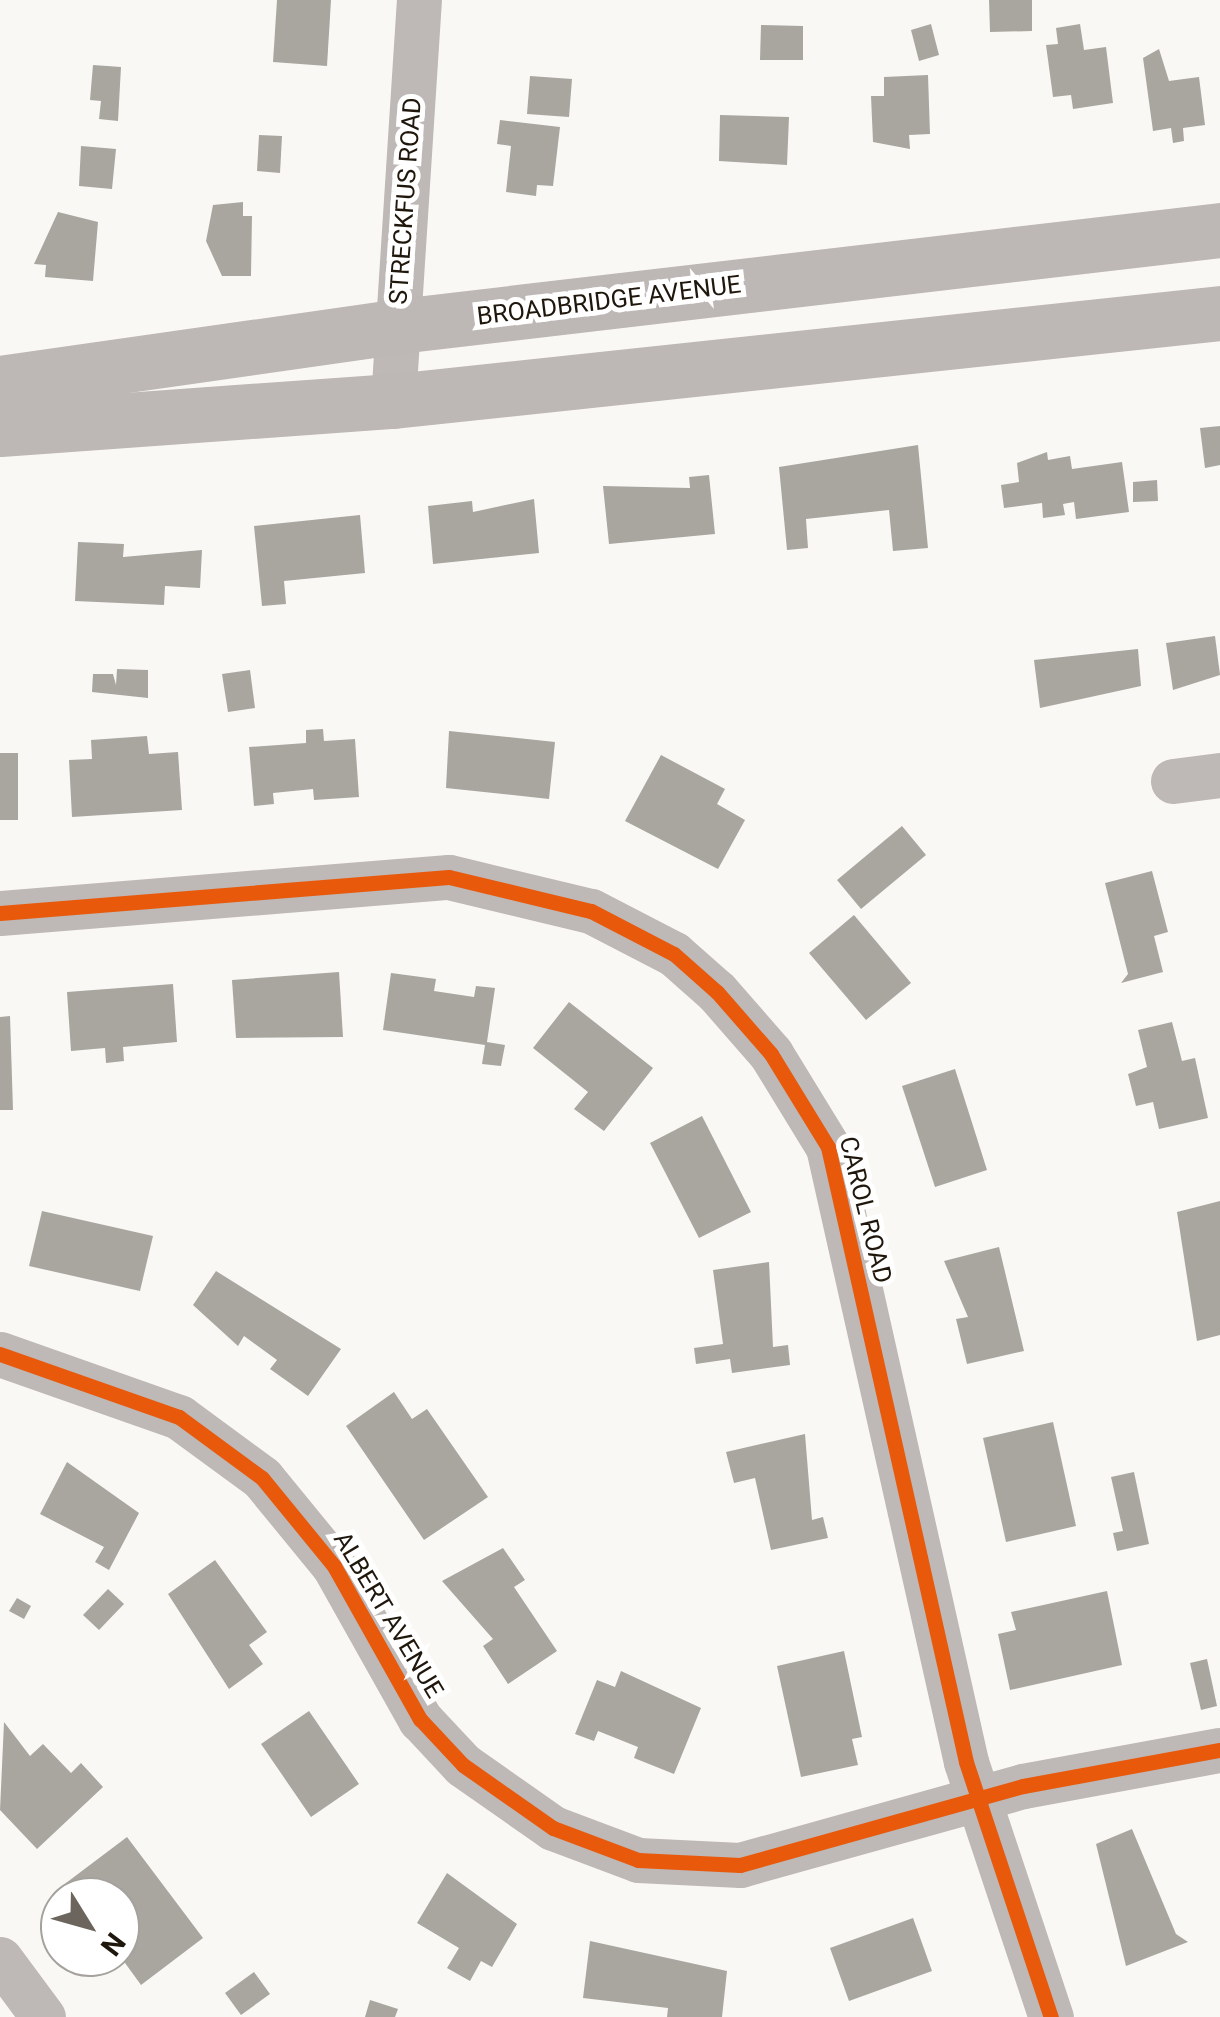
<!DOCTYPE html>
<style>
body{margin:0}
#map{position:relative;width:1220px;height:2017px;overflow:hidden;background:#faf8f5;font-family:Roboto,sans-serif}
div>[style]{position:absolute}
.building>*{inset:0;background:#a8a69f}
.street>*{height:45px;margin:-22.5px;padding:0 22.5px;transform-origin:22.5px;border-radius:22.5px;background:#beb8b6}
.secondary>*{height:55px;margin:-27.5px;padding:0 27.5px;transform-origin:27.5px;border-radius:27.5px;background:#bdb7b5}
.cycleway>*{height:15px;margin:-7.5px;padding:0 7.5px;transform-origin:7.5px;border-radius:7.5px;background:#e8590c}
span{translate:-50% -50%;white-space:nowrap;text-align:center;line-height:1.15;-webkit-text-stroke:10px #fff;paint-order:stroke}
.street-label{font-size:25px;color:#1f160c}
.north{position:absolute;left:40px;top:1877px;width:100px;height:100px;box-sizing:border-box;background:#fff;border:2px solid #a5a29e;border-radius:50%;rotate:127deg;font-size:28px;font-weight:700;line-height:40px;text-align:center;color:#1f160c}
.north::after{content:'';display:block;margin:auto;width:35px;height:45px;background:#6c655e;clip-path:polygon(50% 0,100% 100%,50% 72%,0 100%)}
</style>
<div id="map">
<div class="building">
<div style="clip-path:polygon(277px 0,331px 0,327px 66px,273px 62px)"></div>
<div style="clip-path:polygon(989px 0,1032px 0,1032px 31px,990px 32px)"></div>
<div style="clip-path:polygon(931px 24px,939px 55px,919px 61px,911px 30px)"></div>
<div style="clip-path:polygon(1080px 24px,1084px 50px,1106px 47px,1113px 103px,1073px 109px,1071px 95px,1053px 97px,1046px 45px,1058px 44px,1056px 28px)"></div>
<div style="clip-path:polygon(761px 25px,803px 26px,803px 60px,760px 60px)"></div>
<div style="clip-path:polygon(1159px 49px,1169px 81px,1199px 77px,1205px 125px,1183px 128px,1184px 141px,1173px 143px,1171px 128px,1153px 131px,1143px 58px)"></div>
<div style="clip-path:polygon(93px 65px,121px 67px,118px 121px,99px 119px,101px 101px,90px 100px)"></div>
<div style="clip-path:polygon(928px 75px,930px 134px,909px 135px,910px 149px,873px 142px,871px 96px,884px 96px,884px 77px)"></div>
<div style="clip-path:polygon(530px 76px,572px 79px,569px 117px,527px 114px)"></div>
<div style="clip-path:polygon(720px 115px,789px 117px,787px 165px,719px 161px)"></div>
<div style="clip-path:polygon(500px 120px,560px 127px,553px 186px,537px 185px,536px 196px,506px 192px,511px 146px,497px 144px)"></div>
<div style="clip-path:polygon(259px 135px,282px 136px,280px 173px,257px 171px)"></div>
<div style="clip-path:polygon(81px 146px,116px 149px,112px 189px,79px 186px)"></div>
<div style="clip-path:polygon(243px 202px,243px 216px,252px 216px,251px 276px,222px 276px,206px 241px,213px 205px)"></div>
<div style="clip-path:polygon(58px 212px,98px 222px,93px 281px,45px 277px,46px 265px,34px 264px)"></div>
<div style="clip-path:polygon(1220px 426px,1220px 465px,1205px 468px,1200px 428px)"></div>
<div style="clip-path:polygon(918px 445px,928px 548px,893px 551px,889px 510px,806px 519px,808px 548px,787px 550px,779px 467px)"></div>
<div style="clip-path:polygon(1047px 452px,1048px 460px,1070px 456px,1072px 469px,1122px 462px,1129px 512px,1076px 519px,1074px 502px,1063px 504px,1065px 515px,1043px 518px,1042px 503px,1004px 508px,1001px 485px,1019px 482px,1017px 463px)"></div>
<div style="clip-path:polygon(709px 475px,715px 534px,609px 544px,603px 486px,690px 488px,689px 477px)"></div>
<div style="clip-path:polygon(1157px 480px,1158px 501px,1133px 502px,1133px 482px)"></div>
<div style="clip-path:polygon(534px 499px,539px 553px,433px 564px,428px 506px,472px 501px,473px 512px)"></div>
<div style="clip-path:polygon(360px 515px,365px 573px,284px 581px,286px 604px,262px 606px,254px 526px)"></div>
<div style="clip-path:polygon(78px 542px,124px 544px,123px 557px,202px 550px,200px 588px,165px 586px,164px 605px,75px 601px)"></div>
<div style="clip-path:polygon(1215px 636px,1220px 675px,1173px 690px,1166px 643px)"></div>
<div style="clip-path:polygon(1138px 649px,1141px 686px,1040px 708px,1034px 660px)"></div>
<div style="clip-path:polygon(117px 669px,148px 670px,148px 698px,92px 692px,93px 674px,113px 674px,116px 685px)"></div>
<div style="clip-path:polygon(250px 670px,255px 708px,228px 712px,222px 674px)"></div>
<div style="clip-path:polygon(323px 729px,324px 741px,355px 739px,359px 797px,314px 800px,313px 789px,273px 793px,274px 804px,254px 806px,249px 747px,306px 743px,306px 730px)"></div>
<div style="clip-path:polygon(449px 731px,555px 742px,549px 799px,446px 788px)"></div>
<div style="clip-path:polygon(147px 736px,149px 754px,178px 752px,182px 810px,72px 817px,69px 760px,92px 759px,91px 740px)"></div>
<div style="clip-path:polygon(0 753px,18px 753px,18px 820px,0 820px)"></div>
<div style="clip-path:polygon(661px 755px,725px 789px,717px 804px,745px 820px,718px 869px,625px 821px)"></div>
<div style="clip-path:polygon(902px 826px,926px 855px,861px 909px,837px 880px)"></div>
<div style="clip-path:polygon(1152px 871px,1168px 932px,1154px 936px,1163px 972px,1121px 983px,1128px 974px,1105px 883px)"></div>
<div style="clip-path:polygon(854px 915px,911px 983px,866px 1020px,809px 953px)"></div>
<div style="clip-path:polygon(339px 972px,343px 1037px,236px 1038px,232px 980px)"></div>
<div style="clip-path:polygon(391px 973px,436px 979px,434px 991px,474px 997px,476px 986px,495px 988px,487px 1042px,505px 1045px,501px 1066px,482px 1064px,485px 1045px,383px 1030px)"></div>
<div style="clip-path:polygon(173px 984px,177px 1042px,123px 1047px,124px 1061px,106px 1063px,105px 1048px,71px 1051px,67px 992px)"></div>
<div style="clip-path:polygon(569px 1002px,653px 1068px,604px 1131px,574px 1109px,588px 1092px,533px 1048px)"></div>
<div style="clip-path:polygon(10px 1016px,13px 1110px,0 1110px,0 1017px)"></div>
<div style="clip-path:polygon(1172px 1022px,1182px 1061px,1195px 1058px,1208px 1118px,1159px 1129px,1153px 1102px,1136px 1106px,1128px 1074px,1147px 1067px,1138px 1030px)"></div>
<div style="clip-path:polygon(955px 1069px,987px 1170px,935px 1187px,902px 1086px)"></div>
<div style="clip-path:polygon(702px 1116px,751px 1212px,699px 1238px,650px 1143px)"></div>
<div style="clip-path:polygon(1220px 1201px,1220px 1335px,1197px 1341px,1177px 1212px)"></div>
<div style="clip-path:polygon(42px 1211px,153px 1236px,140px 1291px,29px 1266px)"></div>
<div style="clip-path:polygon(999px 1247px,1024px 1351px,967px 1364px,956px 1319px,968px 1317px,944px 1261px)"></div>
<div style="clip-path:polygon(769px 1262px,773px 1347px,788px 1345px,790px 1365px,732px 1373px,730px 1359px,696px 1364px,694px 1348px,723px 1344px,713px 1270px)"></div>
<div style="clip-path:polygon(216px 1271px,341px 1349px,308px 1396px,270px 1369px,277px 1360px,244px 1336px,238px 1346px,193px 1305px)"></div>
<div style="clip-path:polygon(394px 1392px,412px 1419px,427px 1409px,488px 1497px,424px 1540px,346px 1426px)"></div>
<div style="clip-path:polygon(1053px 1422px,1076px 1526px,1006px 1542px,983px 1438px)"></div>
<div style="clip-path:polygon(805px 1434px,812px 1520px,823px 1517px,828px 1538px,771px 1550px,755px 1478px,734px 1483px,726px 1452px)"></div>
<div style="clip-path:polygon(67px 1462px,139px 1513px,109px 1570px,95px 1562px,104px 1547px,40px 1514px)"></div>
<div style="clip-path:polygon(1134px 1472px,1149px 1544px,1117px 1551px,1113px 1533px,1123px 1531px,1111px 1477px)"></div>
<div style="clip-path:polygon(503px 1548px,525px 1580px,514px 1587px,557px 1651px,508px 1684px,483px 1646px,493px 1639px,442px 1581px)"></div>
<div style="clip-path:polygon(215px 1560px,267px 1632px,249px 1645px,263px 1664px,229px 1689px,168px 1594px)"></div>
<div style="clip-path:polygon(108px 1589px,124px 1604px,99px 1630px,83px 1615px)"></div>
<div style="clip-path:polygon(1107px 1591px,1122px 1665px,1010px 1690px,998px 1634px,1016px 1630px,1011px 1612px)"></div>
<div style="clip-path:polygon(17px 1598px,31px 1606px,24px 1619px,9px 1611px)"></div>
<div style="clip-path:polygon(844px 1651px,862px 1737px,852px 1739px,858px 1765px,801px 1777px,777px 1666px)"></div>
<div style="clip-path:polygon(1207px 1659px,1217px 1706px,1201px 1710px,1190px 1663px)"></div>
<div style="clip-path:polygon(621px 1671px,701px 1708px,674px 1774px,634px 1758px,638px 1747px,598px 1731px,594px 1741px,575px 1734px,597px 1680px,615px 1687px)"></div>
<div style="clip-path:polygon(309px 1711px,359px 1784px,311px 1817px,261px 1744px)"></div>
<div style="clip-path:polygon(4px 1722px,30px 1756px,43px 1744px,71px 1773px,81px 1763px,103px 1787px,37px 1849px,0 1810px)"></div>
<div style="clip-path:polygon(1132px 1829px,1176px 1934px,1188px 1942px,1126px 1966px,1096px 1844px)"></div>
<div style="clip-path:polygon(127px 1837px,203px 1938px,141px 1985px,120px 1956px,120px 1897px,76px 1897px,66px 1883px)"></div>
<div style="clip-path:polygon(447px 1873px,517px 1924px,492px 1967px,481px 1961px,470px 1981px,447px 1968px,459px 1948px,417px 1923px)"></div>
<div style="clip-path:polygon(913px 1918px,932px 1971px,849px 2001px,830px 1948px)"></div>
<div style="clip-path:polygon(590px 1941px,727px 1971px,722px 2017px,667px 2017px,668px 2008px,583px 1998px)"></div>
<div style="clip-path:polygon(254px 1972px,270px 1994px,241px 2015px,225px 1993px)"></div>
<div style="clip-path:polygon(370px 2000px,398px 2009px,395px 2017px,365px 2017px)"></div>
</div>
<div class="street">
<div style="left:393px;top:401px;width:402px;rotate:-86.3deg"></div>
<div style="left:1173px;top:781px;width:47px;rotate:-7.3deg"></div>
<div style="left:0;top:913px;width:450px;rotate:-4.6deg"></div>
<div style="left:449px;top:877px;width:146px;rotate:13.5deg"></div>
<div style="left:591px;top:911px;width:93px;rotate:27.4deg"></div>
<div style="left:674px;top:954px;width:57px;rotate:41.5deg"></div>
<div style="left:717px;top:992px;width:82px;rotate:48.9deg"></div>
<div style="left:771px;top:1054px;width:109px;rotate:58.5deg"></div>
<div style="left:828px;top:1147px;width:630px;rotate:77.35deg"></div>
<div style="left:966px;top:1762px;width:269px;rotate:71.6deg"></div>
<div style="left:0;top:1354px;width:190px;rotate:19.4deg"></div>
<div style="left:179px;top:1417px;width:103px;rotate:36.3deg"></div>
<div style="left:262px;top:1478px;width:114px;rotate:50.7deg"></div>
<div style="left:334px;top:1566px;width:176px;rotate:60.7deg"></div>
<div style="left:420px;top:1719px;width:63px;rotate:46.9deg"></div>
<div style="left:463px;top:1765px;width:110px;rotate:35deg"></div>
<div style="left:553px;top:1828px;width:91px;rotate:20.6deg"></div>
<div style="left:638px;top:1860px;width:102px;rotate:2.8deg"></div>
<div style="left:740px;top:1865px;width:294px;rotate:-15.6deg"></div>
<div style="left:1023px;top:1786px;width:200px;rotate:-10.4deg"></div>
<div style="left:0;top:1959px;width:72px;rotate:53.4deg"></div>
</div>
<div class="secondary">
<div style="left:0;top:383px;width:403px;rotate:-8.1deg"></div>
<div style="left:399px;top:326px;width:827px;rotate:-6.67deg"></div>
<div style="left:0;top:429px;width:394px;rotate:-4.1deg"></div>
<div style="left:393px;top:401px;width:832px;rotate:-6.07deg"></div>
</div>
<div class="cycleway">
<div style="left:0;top:913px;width:450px;rotate:-4.6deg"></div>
<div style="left:449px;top:877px;width:146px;rotate:13.5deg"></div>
<div style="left:591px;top:911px;width:93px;rotate:27.4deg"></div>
<div style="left:674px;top:954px;width:57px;rotate:41.5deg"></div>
<div style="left:717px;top:992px;width:82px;rotate:48.9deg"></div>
<div style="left:771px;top:1054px;width:109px;rotate:58.5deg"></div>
<div style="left:828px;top:1147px;width:630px;rotate:77.35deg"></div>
<div style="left:966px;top:1762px;width:269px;rotate:71.6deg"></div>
<div style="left:0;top:1354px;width:190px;rotate:19.4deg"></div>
<div style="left:179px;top:1417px;width:103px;rotate:36.3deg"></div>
<div style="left:262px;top:1478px;width:114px;rotate:50.7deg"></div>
<div style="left:334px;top:1566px;width:176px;rotate:60.7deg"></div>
<div style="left:420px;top:1719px;width:63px;rotate:46.9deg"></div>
<div style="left:463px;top:1765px;width:110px;rotate:35deg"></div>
<div style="left:553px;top:1828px;width:91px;rotate:20.6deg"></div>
<div style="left:638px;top:1860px;width:102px;rotate:2.8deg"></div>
<div style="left:740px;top:1865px;width:294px;rotate:-15.6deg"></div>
<div style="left:1023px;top:1786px;width:200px;rotate:-10.4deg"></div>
</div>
<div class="street-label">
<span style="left:406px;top:201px;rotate:-86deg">STRECKFUS ROAD</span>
<span style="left:609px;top:301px;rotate:-7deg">BROADBRIDGE AVENUE</span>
<span style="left:865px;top:1210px;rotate:76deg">CAROL ROAD</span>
<span style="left:388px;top:1615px;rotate:59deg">ALBERT AVENUE</span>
</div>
<div class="north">N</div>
</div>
